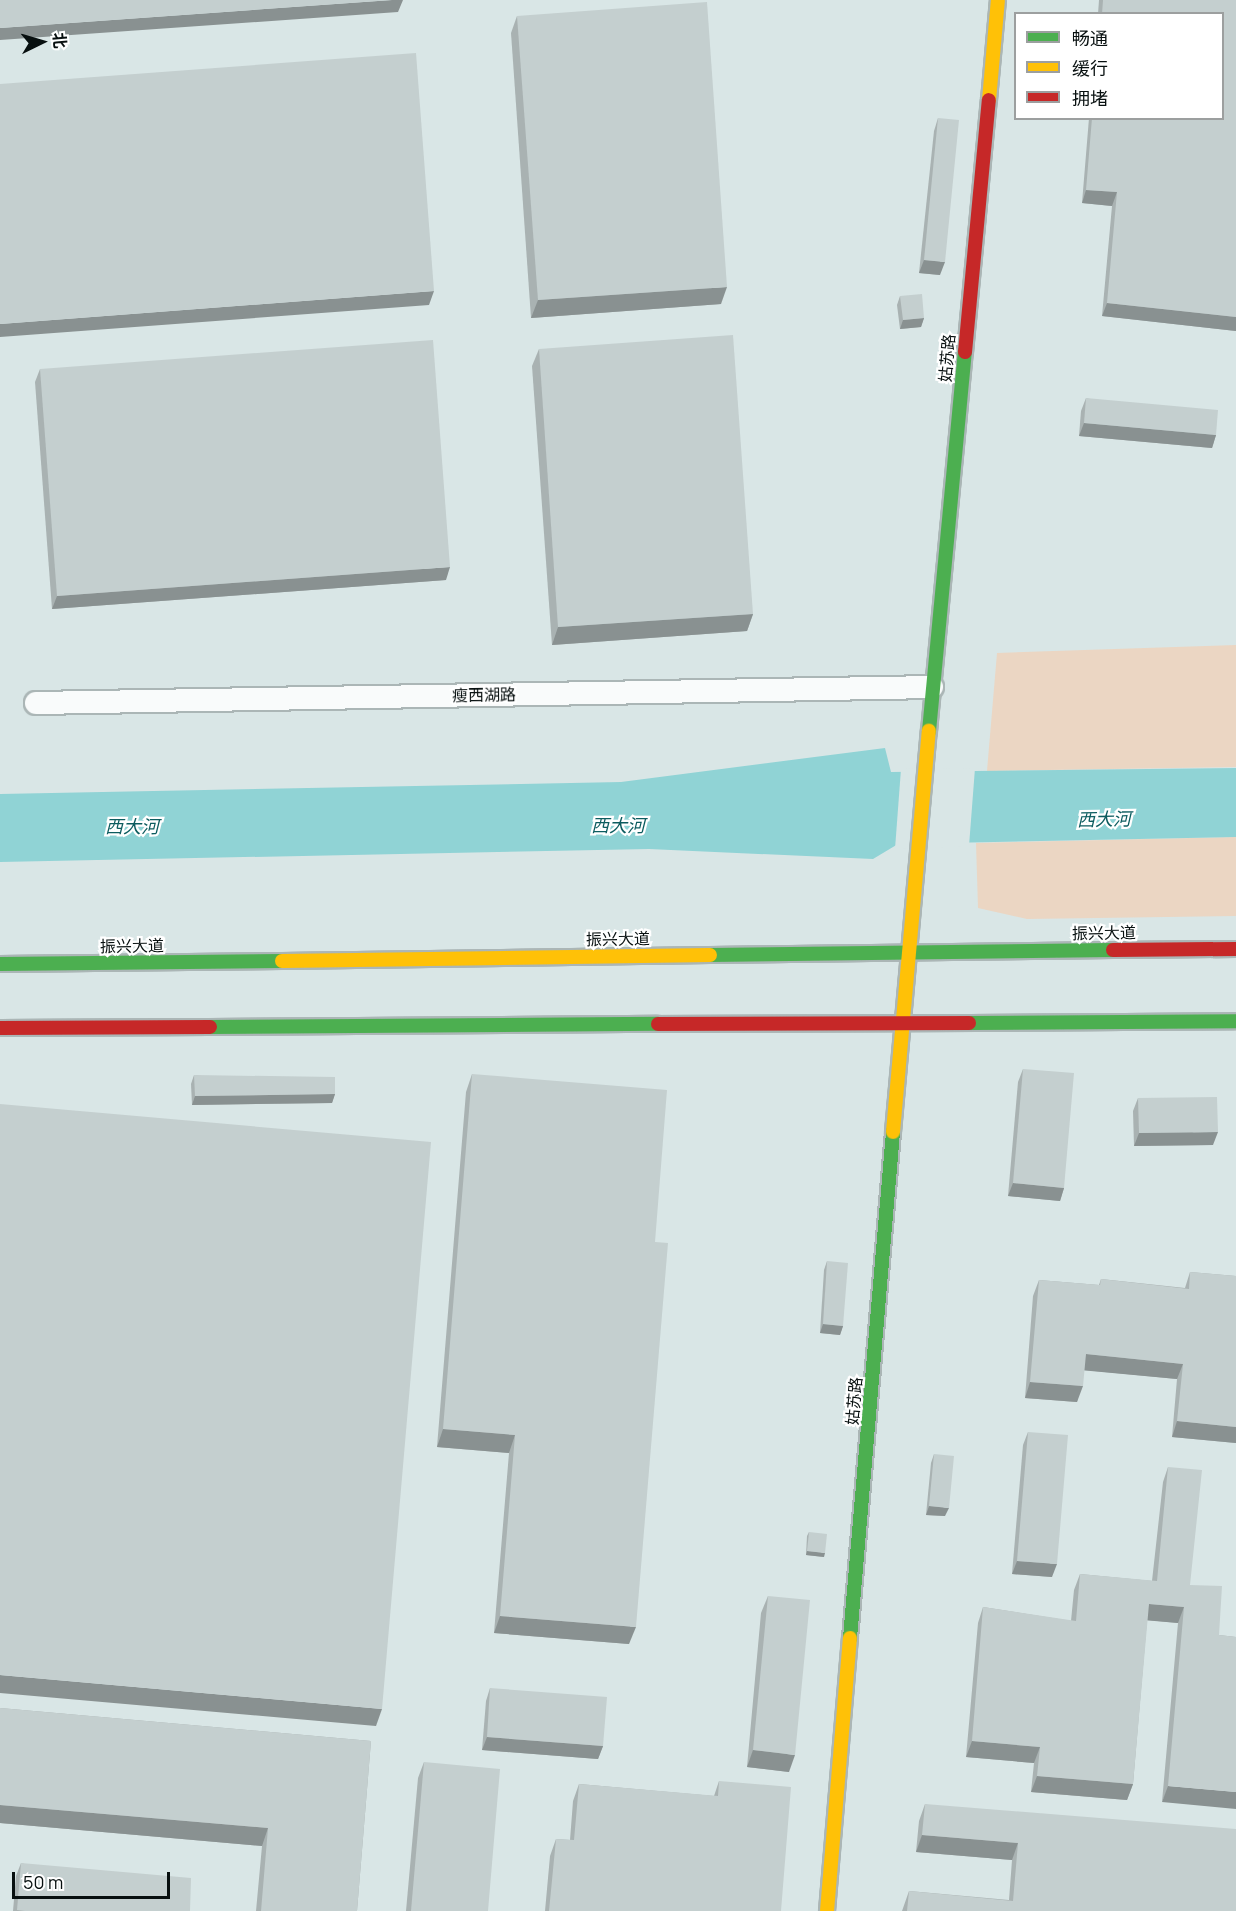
<!DOCTYPE html>
<meta charset="utf-8">
<style>
body{margin:0}
#map{position:relative;width:1236px;height:1911px;overflow:hidden;background:#d9e6e6;font-family:Manrope,"Noto Sans SC",sans-serif}
div>[style]{position:absolute}
.green>*{inset:0;background:#ebd6c3}
.water>*{inset:0;background:#90d3d5}
.pier>*{inset:0;background:#d9e6e6}
.roads{filter:drop-shadow(2px 0 #abb6b6) drop-shadow(-2px 0 #abb6b6) drop-shadow(0 2px #abb6b6) drop-shadow(0 -2px #abb6b6)}
.street>*{height:22px;margin:-11px;padding:0 11px;transform-origin:11px;border-radius:11px;background:#f9fbfb}
.fast>*{height:14px;margin:-7px;padding:0 7px;transform-origin:7px;border-radius:7px;background:#4caf50}
.slow>*{height:14px;margin:-7px;padding:0 7px;transform-origin:7px;border-radius:7px;background:#ffc107}
.jam>*{height:14px;margin:-7px;padding:0 7px;transform-origin:7px;border-radius:7px;background:#c62828}
.wall>*{inset:0;background:#a9b2b2}
.shaded-wall>*{inset:0;background:#899191}
.building>*{inset:0;background:#c4cfcf}
span{translate:-50% -50%;white-space:nowrap;text-align:center;line-height:1.15;-webkit-text-stroke:4.5px #fff;paint-order:stroke}
.street-label{font-size:16px;color:#081010}
.water-label{font-size:18px;color:#0c5c5f;font-style:italic}
.legend{position:absolute;left:1014px;top:12px;width:210px;height:108px;box-sizing:border-box;background:#fff;border:2px solid #9c9f9f;margin:0;padding:8px 10px;list-style:none;font-size:18px;color:#081010}
.legend li{display:flex;align-items:center;gap:12px;height:30px}
.legend b{width:30px;border:2px solid #9c9f9f}
.north{position:absolute;left:12px;top:12px;width:60px;height:60px;-webkit-text-stroke:4px #fff;paint-order:stroke;rotate:85deg;font-size:16px;font-weight:700;line-height:24px;text-align:center;color:#081010}
.north::after{content:'';display:block;margin:auto;width:21px;height:27px;background:#081010;clip-path:polygon(50% 0,100% 100%,50% 72%,0 100%)}
.scale{position:absolute;left:12px;top:1872px;width:158px;height:27px;box-sizing:border-box;border:3px solid #081010;border-top:0;padding-left:8px;font-size:18px;line-height:21px;white-space:nowrap;color:#081010;-webkit-text-stroke:4px #fff;paint-order:stroke}
</style>
<div id="map">
<div class="green">
<div style="clip-path:polygon(1236px 645px,1236px 767px,987px 771px,997px 653px)"></div>
<div style="clip-path:polygon(1236px 837px,1236px 916px,1027px 919px,978px 908px,976px 843px)"></div>
</div>
<div class="water">
<div style="clip-path:polygon(885px 748px,891px 772px,1236px 768px,1236px 837px,898px 844px,873px 859px,649px 849px,0 862px,0 794px,621px 782px)"></div>
</div>
<div class="pier">
<div style="clip-path:polygon(975px 768px,969px 846px,895px 849px,901px 769px)"></div>
</div>
<div class="roads">
<div class="street">
<div style="left:36px;top:703px;width:896px;rotate:-1.02deg"></div>
</div>
<div class="fast">
<div style="left:929px;top:731px;width:381px;rotate:-84.6deg"></div>
<div style="left:710px;top:955px;width:403px;rotate:-0.7deg"></div>
<div style="left:0;top:964px;width:282px;rotate:-0.6deg"></div>
<div style="left:969px;top:1023px;width:267px;rotate:-0.4deg"></div>
<div style="left:210px;top:1027px;width:448px;rotate:-0.4deg"></div>
<div style="left:850px;top:1638px;width:508px;rotate:-85.14deg"></div>
</div>
<div class="slow">
<div style="left:989px;top:100px;width:100px;rotate:-84.9deg"></div>
<div style="left:282px;top:961px;width:428px;rotate:-0.8deg"></div>
<div style="left:893px;top:1132px;width:403px;rotate:-84.9deg"></div>
<div style="left:827px;top:1911px;width:274px;rotate:-85.2deg"></div>
</div>
<div class="jam">
<div style="left:965px;top:352px;width:253px;rotate:-84.6deg"></div>
<div style="left:1113px;top:950px;width:123px;rotate:-0.5deg"></div>
<div style="left:658px;top:1024px;width:311px;rotate:-0.2deg"></div>
<div style="left:0;top:1028px;width:210px;rotate:-0.3deg"></div>
</div>
</div>
<div class="wall">
<div style="clip-path:polygon(1099px 0,1236px 0,1236px 331px,1102px 316px,1112px 206px,1082px 203px,1089px 118px,1222px 118px,1222px 14px,1098px 14px)"></div>
<div style="clip-path:polygon(517px 16px,721px 304px,531px 318px,511px 33px)"></div>
<div style="clip-path:polygon(938px 118px,940px 275px,919px 273px,934px 131px)"></div>
<div style="clip-path:polygon(900px 296px,924px 318px,921px 327px,900px 329px,897px 305px)"></div>
<div style="clip-path:polygon(539px 349px,753px 614px,747px 631px,552px 645px,532px 366px)"></div>
<div style="clip-path:polygon(40px 369px,446px 580px,52px 609px,35px 382px)"></div>
<div style="clip-path:polygon(1086px 398px,1216px 435px,1212px 448px,1079px 436px,1081px 411px)"></div>
<div style="clip-path:polygon(1023px 1069px,1064px 1188px,1060px 1201px,1008px 1196px,1018px 1082px)"></div>
<div style="clip-path:polygon(472px 1074px,655px 1242px,629px 1644px,494px 1633px,509px 1453px,437px 1447px,466px 1092px)"></div>
<div style="clip-path:polygon(194px 1075px,335px 1094px,332px 1103px,192px 1105px,191px 1084px)"></div>
<div style="clip-path:polygon(1138px 1098px,1213px 1145px,1134px 1146px,1133px 1111px)"></div>
<div style="clip-path:polygon(827px 1261px,843px 1326px,840px 1335px,820px 1333px,824px 1270px)"></div>
<div style="clip-path:polygon(1190px 1272px,1236px 1276px,1236px 1443px,1172px 1437px,1177px 1379px,1084px 1370px,1077px 1402px,1025px 1398px,1033px 1296px,1039px 1280px,1099px 1285px,1101px 1279px,1185px 1288px)"></div>
<div style="clip-path:polygon(1028px 1432px,1052px 1577px,1012px 1574px,1023px 1445px)"></div>
<div style="clip-path:polygon(934px 1454px,945px 1516px,926px 1515px,931px 1463px)"></div>
<div style="clip-path:polygon(1168px 1467px,1190px 1585px,1219px 1635px,1236px 1637px,1162px 1802px,1178px 1623px,1147px 1620px,1133px 1784px,1127px 1800px,1031px 1792px,1034px 1763px,966px 1757px,978px 1623px,983px 1607px,1071px 1621px,1074px 1590px,1080px 1574px,1152px 1581px,1163px 1482px)"></div>
<div style="clip-path:polygon(809px 1532px,824px 1557px,806px 1555px,807px 1536px)"></div>
<div style="clip-path:polygon(768px 1596px,789px 1772px,747px 1767px,761px 1613px)"></div>
<div style="clip-path:polygon(490px 1688px,603px 1746px,598px 1759px,482px 1750px,486px 1701px)"></div>
<div style="clip-path:polygon(0 1708px,371px 1741px,357px 1911px,256px 1911px,262px 1846px,0 1823px)"></div>
<div style="clip-path:polygon(424px 1762px,488px 1911px,406px 1911px,418px 1778px)"></div>
<div style="clip-path:polygon(719px 1781px,781px 1911px,545px 1911px,550px 1856px,556px 1839px,570px 1840px,573px 1801px,579px 1784px,714px 1796px)"></div>
<div style="clip-path:polygon(925px 1804px,1236px 1911px,902px 1911px,909px 1891px,1009px 1900px,1012px 1860px,916px 1852px,919px 1821px)"></div>
<div style="clip-path:polygon(21px 1863px,190px 1911px,13px 1911px,16px 1876px)"></div>
</div>
<div class="shaded-wall">
<div style="clip-path:polygon(392px 0,403px 0,398px 12px,0 40px,0 28px)"></div>
<div style="clip-path:polygon(1086px 190px,1117px 192px,1112px 206px,1082px 203px)"></div>
<div style="clip-path:polygon(924px 260px,945px 262px,940px 275px,919px 273px)"></div>
<div style="clip-path:polygon(727px 287px,721px 304px,531px 318px,538px 300px)"></div>
<div style="clip-path:polygon(434px 291px,429px 305px,0 337px,0 324px)"></div>
<div style="clip-path:polygon(1107px 303px,1236px 317px,1236px 331px,1102px 316px)"></div>
<div style="clip-path:polygon(924px 318px,921px 327px,900px 329px,903px 320px)"></div>
<div style="clip-path:polygon(1084px 423px,1216px 435px,1212px 448px,1079px 436px)"></div>
<div style="clip-path:polygon(450px 567px,446px 580px,52px 609px,57px 596px)"></div>
<div style="clip-path:polygon(753px 614px,747px 631px,552px 645px,558px 627px)"></div>
<div style="clip-path:polygon(335px 1094px,332px 1103px,192px 1105px,195px 1096px)"></div>
<div style="clip-path:polygon(1218px 1132px,1213px 1145px,1134px 1146px,1139px 1133px)"></div>
<div style="clip-path:polygon(1013px 1183px,1064px 1188px,1060px 1201px,1008px 1196px)"></div>
<div style="clip-path:polygon(823px 1324px,843px 1326px,840px 1335px,820px 1333px)"></div>
<div style="clip-path:polygon(1086px 1354px,1183px 1364px,1177px 1379px,1080px 1370px)"></div>
<div style="clip-path:polygon(1030px 1382px,1083px 1386px,1077px 1402px,1025px 1398px)"></div>
<div style="clip-path:polygon(1177px 1421px,1236px 1427px,1236px 1443px,1172px 1437px)"></div>
<div style="clip-path:polygon(443px 1429px,515px 1435px,509px 1453px,437px 1447px)"></div>
<div style="clip-path:polygon(929px 1506px,949px 1508px,945px 1516px,926px 1515px)"></div>
<div style="clip-path:polygon(807px 1551px,825px 1553px,824px 1557px,806px 1555px)"></div>
<div style="clip-path:polygon(1017px 1561px,1057px 1564px,1052px 1577px,1012px 1574px)"></div>
<div style="clip-path:polygon(1149px 1604px,1184px 1607px,1178px 1623px,1143px 1620px)"></div>
<div style="clip-path:polygon(500px 1616px,636px 1627px,629px 1644px,494px 1633px)"></div>
<div style="clip-path:polygon(0 1675px,382px 1709px,376px 1726px,0 1693px)"></div>
<div style="clip-path:polygon(487px 1737px,603px 1746px,598px 1759px,482px 1750px)"></div>
<div style="clip-path:polygon(972px 1741px,1040px 1747px,1034px 1763px,966px 1757px)"></div>
<div style="clip-path:polygon(753px 1750px,795px 1755px,789px 1772px,747px 1767px)"></div>
<div style="clip-path:polygon(1037px 1776px,1133px 1784px,1127px 1800px,1031px 1792px)"></div>
<div style="clip-path:polygon(1168px 1786px,1236px 1792px,1236px 1809px,1162px 1802px)"></div>
<div style="clip-path:polygon(0 1805px,268px 1828px,262px 1846px,0 1823px)"></div>
<div style="clip-path:polygon(922px 1835px,1018px 1843px,1012px 1860px,916px 1852px)"></div>
</div>
<div class="building">
<div style="clip-path:polygon(0 0,392px 0,0 28px)"></div>
<div style="clip-path:polygon(1103px 0,1236px 0,1236px 317px,1107px 303px,1117px 192px,1086px 190px,1092px 118px,1222px 118px,1222px 14px,1102px 14px)"></div>
<div style="clip-path:polygon(707px 2px,727px 287px,538px 300px,517px 16px)"></div>
<div style="clip-path:polygon(416px 53px,434px 291px,0 324px,0 84px)"></div>
<div style="clip-path:polygon(938px 118px,959px 120px,945px 262px,924px 260px)"></div>
<div style="clip-path:polygon(922px 294px,924px 318px,903px 320px,900px 296px)"></div>
<div style="clip-path:polygon(733px 335px,753px 614px,558px 627px,539px 349px)"></div>
<div style="clip-path:polygon(433px 340px,450px 567px,57px 596px,40px 369px)"></div>
<div style="clip-path:polygon(1086px 398px,1218px 410px,1216px 435px,1084px 423px)"></div>
<div style="clip-path:polygon(1023px 1069px,1074px 1073px,1064px 1188px,1013px 1183px)"></div>
<div style="clip-path:polygon(472px 1074px,667px 1090px,655px 1242px,668px 1243px,636px 1627px,500px 1616px,515px 1435px,443px 1429px)"></div>
<div style="clip-path:polygon(194px 1075px,335px 1077px,335px 1094px,195px 1096px)"></div>
<div style="clip-path:polygon(1217px 1097px,1218px 1132px,1139px 1133px,1138px 1098px)"></div>
<div style="clip-path:polygon(0 1104px,431px 1142px,382px 1709px,0 1675px)"></div>
<div style="clip-path:polygon(827px 1261px,848px 1263px,843px 1326px,823px 1324px)"></div>
<div style="clip-path:polygon(1190px 1272px,1236px 1276px,1236px 1427px,1177px 1421px,1183px 1364px,1086px 1354px,1083px 1386px,1030px 1382px,1039px 1280px,1100px 1285px,1101px 1279px,1189px 1289px)"></div>
<div style="clip-path:polygon(1028px 1432px,1068px 1435px,1057px 1564px,1017px 1561px)"></div>
<div style="clip-path:polygon(934px 1454px,954px 1456px,949px 1508px,929px 1506px)"></div>
<div style="clip-path:polygon(1168px 1467px,1202px 1470px,1190px 1585px,1222px 1586px,1219px 1635px,1236px 1637px,1236px 1792px,1168px 1786px,1184px 1607px,1149px 1604px,1133px 1784px,1037px 1776px,1040px 1747px,972px 1741px,983px 1607px,1076px 1621px,1080px 1574px,1157px 1581px)"></div>
<div style="clip-path:polygon(809px 1532px,827px 1534px,825px 1553px,807px 1551px)"></div>
<div style="clip-path:polygon(768px 1596px,810px 1600px,795px 1755px,753px 1750px)"></div>
<div style="clip-path:polygon(490px 1688px,607px 1697px,603px 1746px,487px 1737px)"></div>
<div style="clip-path:polygon(0 1708px,371px 1741px,357px 1911px,261px 1911px,268px 1828px,0 1805px)"></div>
<div style="clip-path:polygon(424px 1762px,500px 1769px,488px 1911px,411px 1911px)"></div>
<div style="clip-path:polygon(719px 1781px,791px 1787px,781px 1911px,549px 1911px,556px 1839px,574px 1840px,579px 1784px,718px 1796px)"></div>
<div style="clip-path:polygon(925px 1804px,1236px 1829px,1236px 1911px,907px 1911px,909px 1891px,1013px 1901px,1018px 1843px,922px 1835px)"></div>
<div style="clip-path:polygon(21px 1863px,191px 1878px,190px 1911px,25px 1911px,17px 1910px)"></div>
</div>
<div class="street-label">
<span style="left:947px;top:358px;rotate:-85deg">姑苏路</span>
<span style="left:484px;top:695px;rotate:-1deg">瘦西湖路</span>
<span style="left:1104px;top:933px;rotate:-1deg">振兴大道</span>
<span style="left:618px;top:939px;rotate:-1deg">振兴大道</span>
<span style="left:132px;top:946px;rotate:-1deg">振兴大道</span>
<span style="left:854px;top:1401px;rotate:-85deg">姑苏路</span>
</div>
<div class="water-label">
<span style="left:1104px;top:819px;rotate:-1deg">西大河</span>
<span style="left:618px;top:825px">西大河</span>
<span style="left:132px;top:826px">西大河</span>
</div>
<ul class="legend">
<li><b style="height:8px;background:#4caf50"></b>畅通</li>
<li><b style="height:8px;background:#ffc107"></b>缓行</li>
<li><b style="height:8px;background:#c62828"></b>拥堵</li>
</ul>
<div class="north">北</div>
<div class="scale">50 m</div>
</div>
